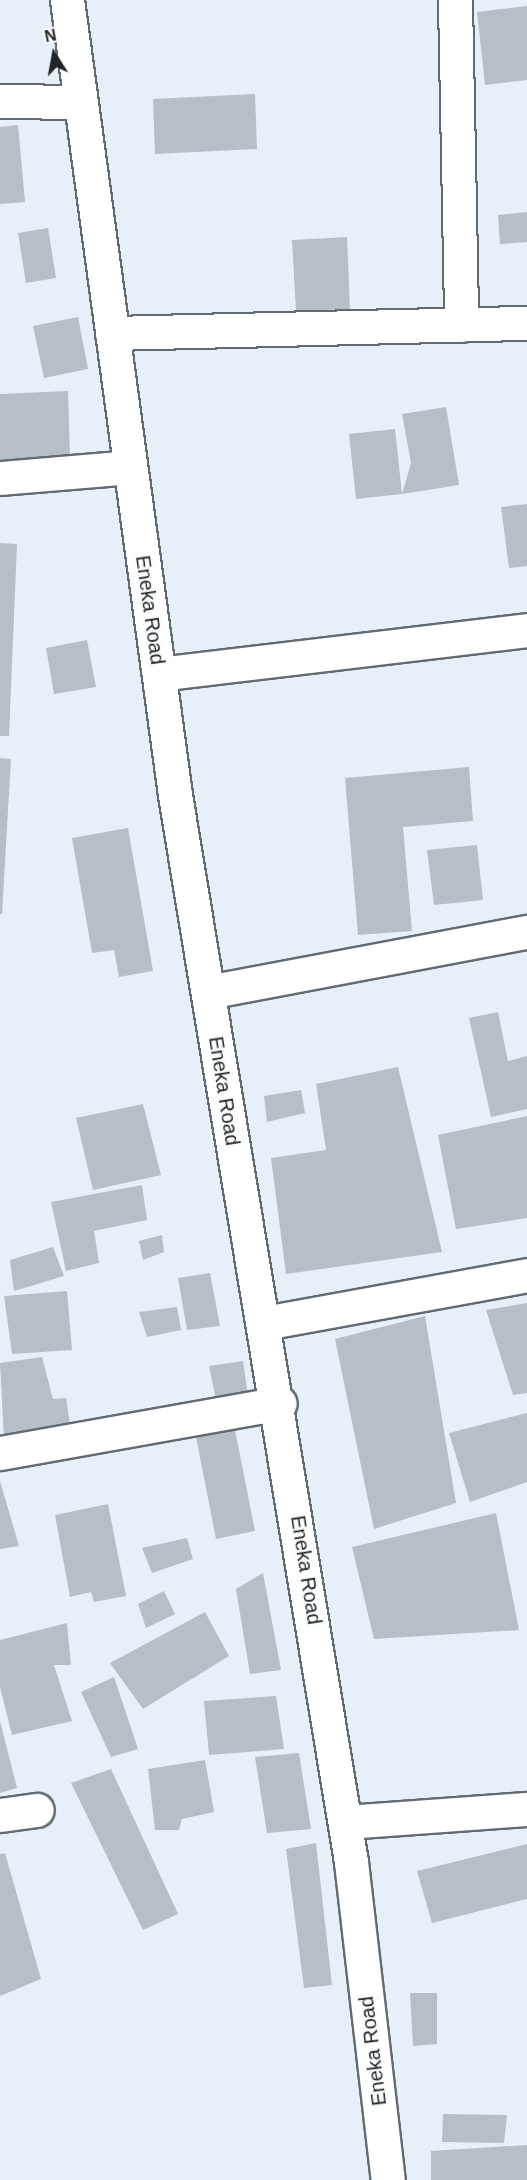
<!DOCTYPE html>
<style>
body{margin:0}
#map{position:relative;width:527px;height:2180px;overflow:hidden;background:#e7f0f8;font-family:Helvetica,sans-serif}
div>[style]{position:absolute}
.building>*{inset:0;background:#b6bfc6}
.roads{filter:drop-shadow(2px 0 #636b72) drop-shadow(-2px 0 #636b72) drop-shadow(0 2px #636b72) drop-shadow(0 -2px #636b72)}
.street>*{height:33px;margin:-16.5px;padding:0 16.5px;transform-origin:16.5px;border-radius:16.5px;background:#fff}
.secondary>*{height:33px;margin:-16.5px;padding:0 16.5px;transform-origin:16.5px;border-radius:16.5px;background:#fff}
span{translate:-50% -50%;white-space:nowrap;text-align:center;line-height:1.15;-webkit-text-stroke:6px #fbfcfe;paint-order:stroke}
.street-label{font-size:20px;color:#212527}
.north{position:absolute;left:24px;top:24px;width:60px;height:60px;-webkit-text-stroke:4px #fbfcfe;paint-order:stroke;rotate:349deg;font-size:16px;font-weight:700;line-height:24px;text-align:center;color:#212527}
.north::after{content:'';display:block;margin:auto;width:21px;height:27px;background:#212527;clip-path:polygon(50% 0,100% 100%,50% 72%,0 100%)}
</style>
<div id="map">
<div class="building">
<div style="clip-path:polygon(527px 6px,527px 80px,485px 85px,477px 12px)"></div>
<div style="clip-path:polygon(255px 94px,257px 149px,155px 154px,153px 99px)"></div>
<div style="clip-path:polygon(18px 125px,25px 202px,0 204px,0 127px)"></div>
<div style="clip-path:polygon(527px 212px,527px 242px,500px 244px,498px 215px)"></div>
<div style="clip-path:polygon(48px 228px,56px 278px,26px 283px,18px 233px)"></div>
<div style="clip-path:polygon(347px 237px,350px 309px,296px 311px,292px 240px)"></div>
<div style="clip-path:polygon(78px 317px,88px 369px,44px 378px,33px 326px)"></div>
<div style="clip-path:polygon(68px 391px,70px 457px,0 460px,0 394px)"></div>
<div style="clip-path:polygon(446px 407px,459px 485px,402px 494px,356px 499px,349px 434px,395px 429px,402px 494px,411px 463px,402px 414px)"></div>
<div style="clip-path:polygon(527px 504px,527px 566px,509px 568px,501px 507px)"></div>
<div style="clip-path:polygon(0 543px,17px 544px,9px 736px,0 736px)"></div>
<div style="clip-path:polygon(87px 640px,96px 687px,54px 694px,46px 648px)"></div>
<div style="clip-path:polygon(0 758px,11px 759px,2px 914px,0 914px)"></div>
<div style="clip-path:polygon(469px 767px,473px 821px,403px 827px,412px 931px,358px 935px,345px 778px)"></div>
<div style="clip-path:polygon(128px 828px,153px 971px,119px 977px,114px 950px,92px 953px,72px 838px)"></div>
<div style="clip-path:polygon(477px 845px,483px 900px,434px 905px,427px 850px)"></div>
<div style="clip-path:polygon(498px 1012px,508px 1061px,527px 1056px,527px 1109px,491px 1117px,469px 1018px)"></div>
<div style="clip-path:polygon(398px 1067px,442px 1252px,286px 1274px,271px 1158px,326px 1150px,316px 1084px)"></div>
<div style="clip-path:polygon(301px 1090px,305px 1113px,267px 1122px,264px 1096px)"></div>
<div style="clip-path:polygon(143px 1104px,161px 1175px,93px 1190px,76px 1118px)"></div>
<div style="clip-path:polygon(527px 1116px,527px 1218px,456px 1229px,438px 1135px)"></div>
<div style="clip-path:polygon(142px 1185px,147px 1220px,94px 1231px,99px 1263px,66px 1271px,51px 1202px)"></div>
<div style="clip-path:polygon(162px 1235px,164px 1252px,143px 1260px,139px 1241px)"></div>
<div style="clip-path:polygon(53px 1247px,64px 1276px,14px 1291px,10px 1260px)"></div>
<div style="clip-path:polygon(210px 1273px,220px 1326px,187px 1330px,178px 1278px)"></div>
<div style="clip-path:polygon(67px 1291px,72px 1350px,12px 1354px,4px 1296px)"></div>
<div style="clip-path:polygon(527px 1303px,527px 1393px,513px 1395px,486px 1310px)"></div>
<div style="clip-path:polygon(177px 1307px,181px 1330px,147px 1337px,139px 1312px)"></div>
<div style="clip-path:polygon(425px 1316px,456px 1503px,374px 1529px,335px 1339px)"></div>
<div style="clip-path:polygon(42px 1357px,53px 1399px,66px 1398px,70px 1424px,4px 1439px,0 1363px)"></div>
<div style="clip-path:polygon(243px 1361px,248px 1396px,217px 1405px,209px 1366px)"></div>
<div style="clip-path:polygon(527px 1413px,527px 1482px,470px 1502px,449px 1433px)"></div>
<div style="clip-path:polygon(235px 1430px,255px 1531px,216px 1539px,196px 1437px)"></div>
<div style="clip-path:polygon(0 1481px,19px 1546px,0 1549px)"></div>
<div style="clip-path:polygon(108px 1504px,126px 1596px,94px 1602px,91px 1592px,70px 1597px,55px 1515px)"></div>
<div style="clip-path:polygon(496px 1513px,519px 1630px,374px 1639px,352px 1547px)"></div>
<div style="clip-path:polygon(187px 1538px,193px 1559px,152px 1573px,142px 1548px)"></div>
<div style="clip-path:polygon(263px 1573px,281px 1670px,250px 1674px,236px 1589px)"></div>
<div style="clip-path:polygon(164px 1591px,175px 1614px,146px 1628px,138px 1604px)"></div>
<div style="clip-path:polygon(205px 1612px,229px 1656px,143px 1709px,110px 1663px)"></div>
<div style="clip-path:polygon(67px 1623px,71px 1665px,54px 1665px,72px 1721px,12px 1735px,0 1687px,0 1640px)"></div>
<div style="clip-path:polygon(114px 1677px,138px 1749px,111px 1757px,81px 1692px)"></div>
<div style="clip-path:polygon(276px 1696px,284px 1749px,209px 1755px,204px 1701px)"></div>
<div style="clip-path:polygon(0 1721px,17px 1788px,0 1793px)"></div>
<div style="clip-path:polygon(299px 1753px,311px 1829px,267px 1833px,255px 1757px)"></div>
<div style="clip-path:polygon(205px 1760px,214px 1812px,182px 1819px,179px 1830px,155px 1830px,148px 1769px)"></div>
<div style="clip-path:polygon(111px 1769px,178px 1914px,143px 1930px,71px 1783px)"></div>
<div style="clip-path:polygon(316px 1843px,332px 1985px,304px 1988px,286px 1849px)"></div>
<div style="clip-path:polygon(527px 1844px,527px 1899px,432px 1923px,417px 1871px)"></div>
<div style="clip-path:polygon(5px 1853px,41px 1979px,0 1996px,0 1854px)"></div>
<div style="clip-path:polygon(410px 1993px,437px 1993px,437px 2044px,413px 2046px)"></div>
<div style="clip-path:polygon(443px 2114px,507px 2115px,504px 2143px,442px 2142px)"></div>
<div style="clip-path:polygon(527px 2145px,527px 2180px,431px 2180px,431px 2151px)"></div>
</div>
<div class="roads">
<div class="street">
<div style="left:455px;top:0;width:325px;rotate:88.9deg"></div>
<div style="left:0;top:101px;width:79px;rotate:0.7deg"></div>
<div style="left:112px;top:333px;width:415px;rotate:-1.4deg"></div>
<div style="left:0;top:478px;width:130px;rotate:-4.8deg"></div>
<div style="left:159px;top:674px;width:371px;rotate:-6.8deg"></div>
<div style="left:208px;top:992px;width:325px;rotate:-10.7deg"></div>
<div style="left:264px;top:1323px;width:267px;rotate:-10.3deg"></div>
<div style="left:0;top:1453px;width:284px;rotate:-10.1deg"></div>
<div style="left:0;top:1815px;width:37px;rotate:-8deg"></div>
<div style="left:345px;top:1822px;width:182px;rotate:-4.1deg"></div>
</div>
<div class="secondary">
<div style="left:67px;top:0;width:802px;rotate:82.26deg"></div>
<div style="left:175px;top:795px;width:1081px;rotate:80.63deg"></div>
<div style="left:351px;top:1862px;width:320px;rotate:83.4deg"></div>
</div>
</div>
<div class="street-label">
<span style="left:150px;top:610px;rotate:82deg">Eneka Road</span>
<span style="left:224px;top:1091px;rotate:81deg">Eneka Road</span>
<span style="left:306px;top:1570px;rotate:81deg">Eneka Road</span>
<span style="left:373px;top:2051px;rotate:-97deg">Eneka Road</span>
</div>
<div class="north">N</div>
</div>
